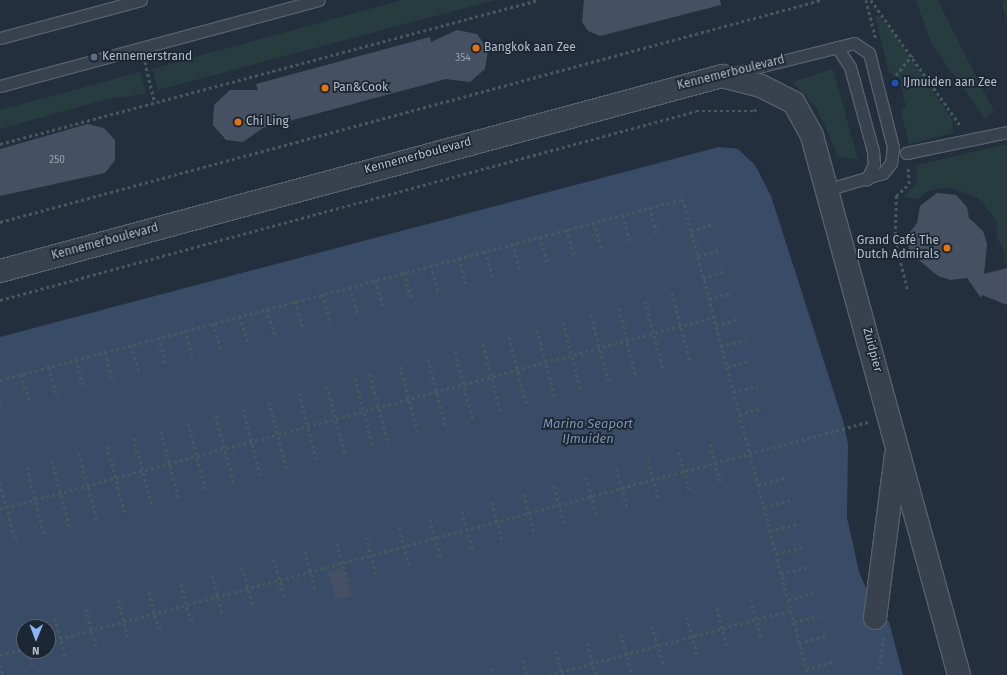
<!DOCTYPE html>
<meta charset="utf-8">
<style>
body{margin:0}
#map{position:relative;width:1007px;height:675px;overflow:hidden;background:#242f3e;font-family:"Fira Sans",sans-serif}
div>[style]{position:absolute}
.green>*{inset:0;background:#263c3f}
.water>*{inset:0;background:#394c67}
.building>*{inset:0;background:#455162}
.path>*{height:2.5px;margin-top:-1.25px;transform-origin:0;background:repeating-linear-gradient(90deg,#44595c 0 3px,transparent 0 6px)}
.roads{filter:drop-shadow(1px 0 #565f6c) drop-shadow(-1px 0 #565f6c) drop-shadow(0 1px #565f6c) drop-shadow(0 -1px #565f6c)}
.service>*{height:11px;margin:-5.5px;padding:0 5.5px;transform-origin:5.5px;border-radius:5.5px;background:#38414e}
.minor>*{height:22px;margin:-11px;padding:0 11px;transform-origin:11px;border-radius:11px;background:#38414e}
.tertiary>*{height:22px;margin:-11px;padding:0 11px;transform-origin:11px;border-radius:11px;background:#38414e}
.dots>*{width:11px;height:11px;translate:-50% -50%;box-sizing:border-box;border:2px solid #1d2633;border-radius:50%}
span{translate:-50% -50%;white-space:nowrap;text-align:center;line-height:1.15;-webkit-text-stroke:3.5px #1d2633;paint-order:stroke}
.number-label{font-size:10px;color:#98a1af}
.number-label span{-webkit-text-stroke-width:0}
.poi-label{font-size:12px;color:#b4bcc9}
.left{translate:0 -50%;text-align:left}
.right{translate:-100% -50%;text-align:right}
.street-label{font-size:12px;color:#b4bcc9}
.water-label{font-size:13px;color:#7c92b1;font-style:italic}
.north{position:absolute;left:16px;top:619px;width:40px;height:40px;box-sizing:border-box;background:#1d2633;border:1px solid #59626f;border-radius:50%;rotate:181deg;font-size:11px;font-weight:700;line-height:16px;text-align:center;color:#b4bcc9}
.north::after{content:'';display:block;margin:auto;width:14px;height:18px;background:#8ab4f8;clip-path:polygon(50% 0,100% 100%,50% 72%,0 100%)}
</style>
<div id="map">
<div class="green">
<div style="clip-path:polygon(402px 0,495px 0,158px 90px,152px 69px)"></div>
<div style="clip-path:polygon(916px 0,937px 0,994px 111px,985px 119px,931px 43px)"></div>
<div style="clip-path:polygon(1007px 0,1007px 22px,1001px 1px)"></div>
<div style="clip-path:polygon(875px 16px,879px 16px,893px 33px,952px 119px,953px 133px,909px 144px,901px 112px,906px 106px,899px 79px,889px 73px)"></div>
<div style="clip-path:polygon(833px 69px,857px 156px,858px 160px,838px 156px,817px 108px,792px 82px)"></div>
<div style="clip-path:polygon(140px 72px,146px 94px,108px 99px,0 129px,0 110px)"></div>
<div style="clip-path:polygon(1007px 144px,1007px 263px,1004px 264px,1005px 253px,997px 238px,997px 222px,979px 198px,948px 187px,928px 191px,918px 199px,903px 197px,917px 183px,917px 165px)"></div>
</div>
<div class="water">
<div style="clip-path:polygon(evenodd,719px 147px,738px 149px,755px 165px,771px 196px,843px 421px,848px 444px,847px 517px,859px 572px,871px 600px,889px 622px,903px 675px,0 675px,0 337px,719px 147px,24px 627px,48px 627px,48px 651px,24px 651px,24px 627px)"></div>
</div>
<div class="building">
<div style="clip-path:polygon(584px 0,720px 0,721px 5px,600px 36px,588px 31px,582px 22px)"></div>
<div style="clip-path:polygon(457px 30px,477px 34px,488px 50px,485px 69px,470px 82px,446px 79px,263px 128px,243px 142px,226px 140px,213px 125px,214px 105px,230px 90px,258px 90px,256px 84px,430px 37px,431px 42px)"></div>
<div style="clip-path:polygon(88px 124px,104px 128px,115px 140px,115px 160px,105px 173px,0 196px,0 149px)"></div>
<div style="clip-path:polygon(937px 193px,956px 195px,967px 207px,969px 218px,983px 231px,987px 244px,984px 274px,1007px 268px,1007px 305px,982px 295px,981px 298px,967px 278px,951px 280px,938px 276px,909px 252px,907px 236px,917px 223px,920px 206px)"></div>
<div style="clip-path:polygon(343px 568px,351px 596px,336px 600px,328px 572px)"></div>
</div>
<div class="path">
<div style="left:866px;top:0;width:40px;rotate:75.6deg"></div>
<div style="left:871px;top:0;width:155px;rotate:54.5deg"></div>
<div style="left:145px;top:62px;width:42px;rotate:76.3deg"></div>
<div style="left:892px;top:80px;width:32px;rotate:-51deg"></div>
<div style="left:0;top:144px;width:557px;rotate:-14.98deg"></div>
<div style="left:650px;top:207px;width:29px;rotate:76deg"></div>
<div style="left:623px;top:215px;width:28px;rotate:75deg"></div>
<div style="left:0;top:222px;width:850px;rotate:-15.13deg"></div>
<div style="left:594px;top:222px;width:29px;rotate:74deg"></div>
<div style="left:567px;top:229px;width:28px;rotate:75deg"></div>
<div style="left:691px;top:231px;width:24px;rotate:-17deg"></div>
<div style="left:540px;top:236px;width:29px;rotate:74deg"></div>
<div style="left:513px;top:243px;width:29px;rotate:76deg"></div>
<div style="left:485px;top:251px;width:28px;rotate:73deg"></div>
<div style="left:698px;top:256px;width:23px;rotate:-15deg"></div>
<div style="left:459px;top:258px;width:28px;rotate:75deg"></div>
<div style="left:431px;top:265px;width:28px;rotate:75deg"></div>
<div style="left:404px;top:272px;width:29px;rotate:74deg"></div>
<div style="left:703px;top:278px;width:24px;rotate:-17deg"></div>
<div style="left:376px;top:280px;width:28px;rotate:75deg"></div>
<div style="left:350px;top:287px;width:28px;rotate:75deg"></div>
<div style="left:907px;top:289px;width:49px;rotate:-104deg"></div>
<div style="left:895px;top:241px;width:45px;rotate:-88.7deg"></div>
<div style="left:896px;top:196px;width:18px;rotate:-43deg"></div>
<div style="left:909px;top:184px;width:16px;rotate:-94deg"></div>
<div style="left:672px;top:293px;width:70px;rotate:75.2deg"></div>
<div style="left:323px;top:294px;width:29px;rotate:76deg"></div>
<div style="left:709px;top:299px;width:24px;rotate:-15deg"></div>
<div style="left:0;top:300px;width:721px;rotate:-15.19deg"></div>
<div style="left:696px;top:111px;width:58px"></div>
<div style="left:754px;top:111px;width:6px;rotate:-45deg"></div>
<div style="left:295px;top:301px;width:29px;rotate:74deg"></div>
<div style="left:645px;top:301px;width:69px;rotate:75deg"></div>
<div style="left:619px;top:308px;width:70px;rotate:76deg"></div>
<div style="left:267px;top:309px;width:28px;rotate:73deg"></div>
<div style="left:591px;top:315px;width:70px;rotate:75.2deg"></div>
<div style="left:240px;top:316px;width:28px;rotate:73deg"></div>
<div style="left:563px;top:322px;width:70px;rotate:75.2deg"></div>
<div style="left:213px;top:323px;width:28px;rotate:73deg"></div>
<div style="left:716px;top:325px;width:24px;rotate:-15deg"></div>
<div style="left:185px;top:330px;width:29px;rotate:74deg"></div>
<div style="left:537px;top:330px;width:69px;rotate:75deg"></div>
<div style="left:159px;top:337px;width:29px;rotate:76deg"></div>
<div style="left:509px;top:337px;width:70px;rotate:75.2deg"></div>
<div style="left:483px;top:344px;width:70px;rotate:75.2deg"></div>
<div style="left:131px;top:345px;width:28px;rotate:73deg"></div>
<div style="left:721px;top:346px;width:25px;rotate:-14deg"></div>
<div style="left:105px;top:352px;width:28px;rotate:75deg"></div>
<div style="left:455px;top:352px;width:69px;rotate:75deg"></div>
<div style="left:76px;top:359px;width:29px;rotate:74deg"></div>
<div style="left:428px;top:359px;width:70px;rotate:75.2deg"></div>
<div style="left:400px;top:366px;width:70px;rotate:75.2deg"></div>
<div style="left:49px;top:367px;width:28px;rotate:75deg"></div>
<div style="left:727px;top:367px;width:24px;rotate:-15deg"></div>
<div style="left:22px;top:374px;width:28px;rotate:75deg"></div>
<div style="left:370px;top:374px;width:70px;rotate:75.2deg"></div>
<div style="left:355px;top:378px;width:70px;rotate:75.2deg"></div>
<div style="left:0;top:380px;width:707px;rotate:-14.84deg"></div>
<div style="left:683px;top:199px;width:492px;rotate:75.3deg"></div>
<div style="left:327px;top:386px;width:69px;rotate:75deg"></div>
<div style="left:733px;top:392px;width:25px;rotate:-14deg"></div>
<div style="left:299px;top:393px;width:70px;rotate:75.2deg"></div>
<div style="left:269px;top:402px;width:69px;rotate:75deg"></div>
<div style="left:0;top:404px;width:4px;rotate:76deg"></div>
<div style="left:243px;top:409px;width:70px;rotate:75.2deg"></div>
<div style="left:739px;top:414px;width:25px;rotate:-14deg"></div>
<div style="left:216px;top:416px;width:69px;rotate:75deg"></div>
<div style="left:188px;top:423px;width:69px;rotate:75deg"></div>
<div style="left:161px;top:431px;width:69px;rotate:75deg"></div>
<div style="left:134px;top:438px;width:69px;rotate:75deg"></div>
<div style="left:710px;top:444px;width:41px;rotate:74.6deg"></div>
<div style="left:107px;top:446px;width:69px;rotate:75deg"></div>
<div style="left:679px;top:452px;width:41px;rotate:74.6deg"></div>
<div style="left:79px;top:453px;width:69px;rotate:75deg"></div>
<div style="left:52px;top:460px;width:70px;rotate:75.2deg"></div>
<div style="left:648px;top:460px;width:42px;rotate:75deg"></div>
<div style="left:27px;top:467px;width:70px;rotate:76deg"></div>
<div style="left:617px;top:469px;width:42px;rotate:75deg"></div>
<div style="left:586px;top:477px;width:41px;rotate:74.6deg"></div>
<div style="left:0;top:483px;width:61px;rotate:74.8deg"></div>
<div style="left:758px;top:485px;width:30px;rotate:-15deg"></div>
<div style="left:554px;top:486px;width:41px;rotate:74.6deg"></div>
<div style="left:524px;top:494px;width:42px;rotate:75deg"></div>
<div style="left:492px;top:502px;width:42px;rotate:75deg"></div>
<div style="left:764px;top:507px;width:29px;rotate:-14deg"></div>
<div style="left:0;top:509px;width:739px;rotate:-15.05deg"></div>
<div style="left:462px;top:511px;width:41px;rotate:74.6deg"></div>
<div style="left:430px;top:519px;width:41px;rotate:74.6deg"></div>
<div style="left:399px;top:528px;width:41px;rotate:74.6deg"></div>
<div style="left:770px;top:531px;width:29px;rotate:-14deg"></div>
<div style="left:366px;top:537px;width:41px;rotate:74.6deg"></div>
<div style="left:337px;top:543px;width:41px;rotate:74.6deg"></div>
<div style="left:305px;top:551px;width:42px;rotate:75deg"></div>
<div style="left:776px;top:554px;width:30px;rotate:-14deg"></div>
<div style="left:274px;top:559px;width:42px;rotate:75deg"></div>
<div style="left:242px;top:567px;width:43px;rotate:73.7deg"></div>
<div style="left:781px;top:574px;width:30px;rotate:-15deg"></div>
<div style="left:212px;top:575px;width:42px;rotate:75deg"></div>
<div style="left:181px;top:584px;width:41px;rotate:74.6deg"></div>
<div style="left:149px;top:592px;width:41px;rotate:74.6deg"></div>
<div style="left:751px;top:599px;width:43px;rotate:75.3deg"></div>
<div style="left:118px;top:600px;width:42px;rotate:75deg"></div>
<div style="left:788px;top:600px;width:31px;rotate:-15deg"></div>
<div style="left:717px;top:608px;width:43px;rotate:75.3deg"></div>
<div style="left:86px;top:609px;width:42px;rotate:75deg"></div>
<div style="left:687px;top:617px;width:42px;rotate:75deg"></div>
<div style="left:55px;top:618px;width:42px;rotate:75deg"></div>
<div style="left:794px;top:622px;width:26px;rotate:-13deg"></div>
<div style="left:652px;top:626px;width:43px;rotate:73.7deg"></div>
<div style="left:22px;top:627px;width:6px;rotate:72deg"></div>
<div style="left:621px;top:634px;width:42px;rotate:75deg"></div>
<div style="left:48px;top:642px;width:849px;rotate:-15.02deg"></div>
<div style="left:587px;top:643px;width:33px;rotate:74deg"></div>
<div style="left:799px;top:643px;width:27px;rotate:-15deg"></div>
<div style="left:29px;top:651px;width:16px;rotate:76deg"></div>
<div style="left:556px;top:651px;width:25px;rotate:74deg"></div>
<div style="left:0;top:655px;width:25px;rotate:-14deg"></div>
<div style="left:523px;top:660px;width:16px;rotate:75deg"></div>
<div style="left:0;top:665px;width:10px;rotate:73deg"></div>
<div style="left:492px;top:668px;width:7px;rotate:74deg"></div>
<div style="left:806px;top:669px;width:27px;rotate:-15deg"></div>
<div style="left:879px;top:670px;width:33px;rotate:-83deg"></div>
<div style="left:549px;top:675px;width:251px;rotate:-15deg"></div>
</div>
<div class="roads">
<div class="service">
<div style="left:0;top:38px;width:146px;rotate:-15.1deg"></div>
<div style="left:837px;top:47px;width:24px;rotate:57deg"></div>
<div style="left:850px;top:67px;width:87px;rotate:74.7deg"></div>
<div style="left:873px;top:151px;width:13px;rotate:86deg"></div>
<div style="left:874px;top:164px;width:17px;rotate:115deg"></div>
<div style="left:730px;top:74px;width:128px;rotate:-14deg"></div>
<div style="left:854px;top:43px;width:18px;rotate:34deg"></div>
<div style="left:869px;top:53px;width:97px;rotate:75.7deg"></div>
<div style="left:893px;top:147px;width:16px;rotate:97deg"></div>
<div style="left:891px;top:163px;width:13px;rotate:129deg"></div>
<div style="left:883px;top:173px;width:56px;rotate:163.5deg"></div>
<div style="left:0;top:86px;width:330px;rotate:-15.1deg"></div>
<div style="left:906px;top:153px;width:103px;rotate:-11.7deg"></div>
</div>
<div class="minor">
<div style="left:722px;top:76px;width:40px;rotate:14.4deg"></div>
<div style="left:761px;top:86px;width:37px;rotate:27deg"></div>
<div style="left:794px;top:103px;width:38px;rotate:61deg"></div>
<div style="left:812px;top:136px;width:559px;rotate:74.74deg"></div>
<div style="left:875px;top:618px;width:164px;rotate:-82.7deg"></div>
</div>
<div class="tertiary">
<div style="left:0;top:271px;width:748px;rotate:-15.11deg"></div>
</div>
</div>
<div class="dots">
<div style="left:476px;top:48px;background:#e8710a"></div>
<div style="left:94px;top:57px;background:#5c6f8a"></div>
<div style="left:895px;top:83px;background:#1a4fb4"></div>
<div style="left:325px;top:88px;background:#e8710a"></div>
<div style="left:238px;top:122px;background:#e8710a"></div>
<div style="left:947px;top:248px;background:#e8710a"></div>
</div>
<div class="number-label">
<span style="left:463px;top:59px">354</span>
<span style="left:57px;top:161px">250</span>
</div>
<div class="poi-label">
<span class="left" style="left:484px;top:48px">Bangkok aan Zee</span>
<span class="left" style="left:102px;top:57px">Kennemerstrand</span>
<span class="left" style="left:903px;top:83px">IJmuiden aan Zee</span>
<span class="left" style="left:333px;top:88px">Pan&amp;Cook</span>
<span class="left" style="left:246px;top:122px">Chi Ling</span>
<span class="right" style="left:939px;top:248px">Grand Café The<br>Dutch Admirals</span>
</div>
<div class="street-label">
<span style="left:731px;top:73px;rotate:-14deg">Kennemerboulevard</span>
<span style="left:418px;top:156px;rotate:-15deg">Kennemerboulevard</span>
<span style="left:105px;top:242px;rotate:-15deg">Kennemerboulevard</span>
<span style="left:872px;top:350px;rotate:75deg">Zuidpier</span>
</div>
<div class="water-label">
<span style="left:588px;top:432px">Marina Seaport<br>IJmuiden</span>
</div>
<div class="north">N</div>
</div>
